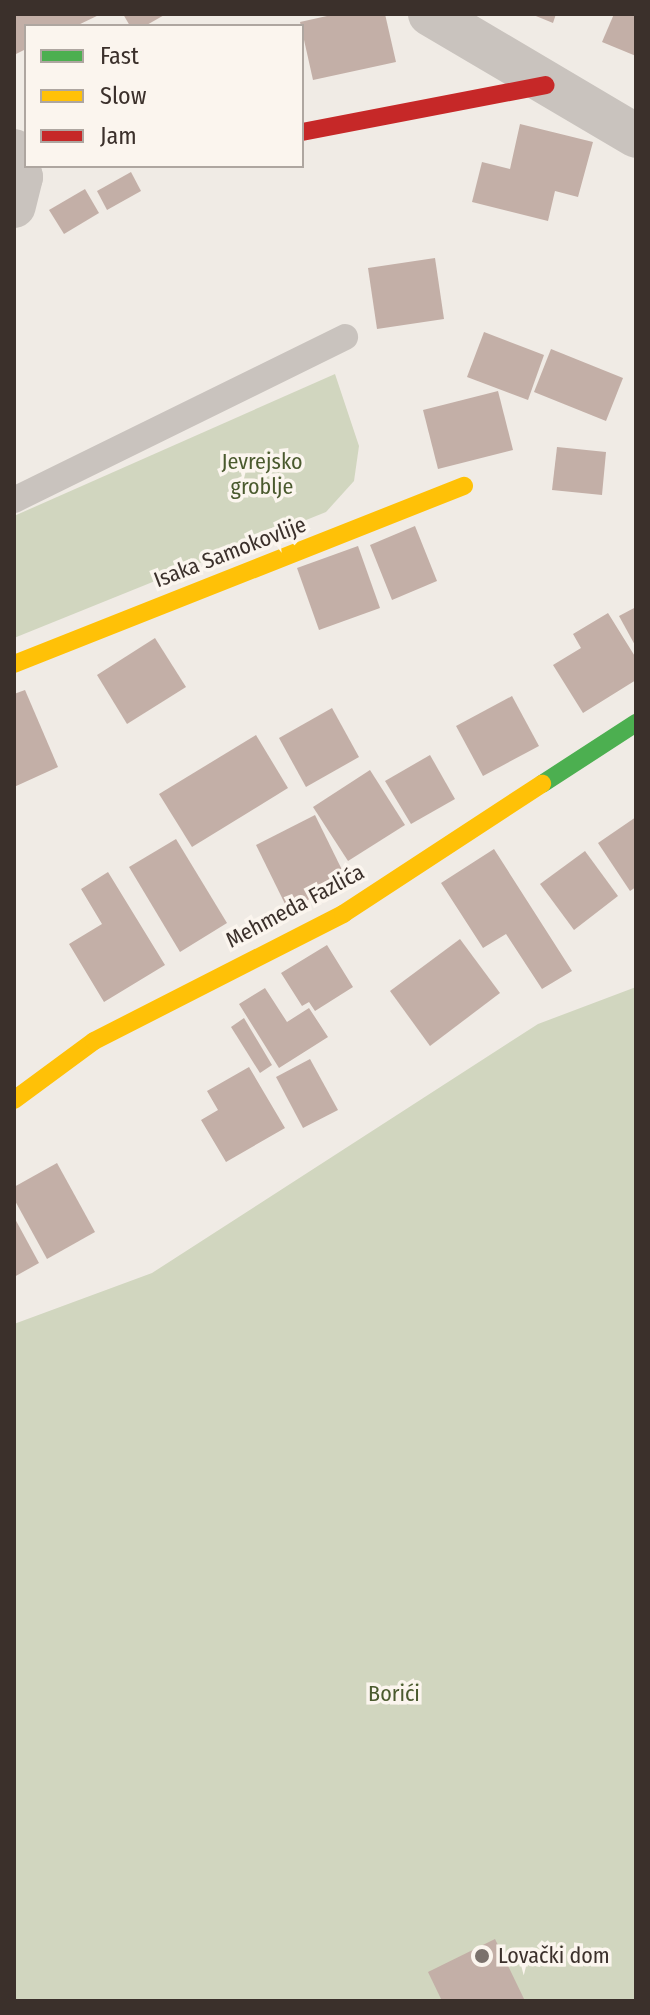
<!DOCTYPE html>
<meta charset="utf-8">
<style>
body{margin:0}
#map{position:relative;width:650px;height:2015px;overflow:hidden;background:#f0ebe5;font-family:"Fira Sans Condensed",sans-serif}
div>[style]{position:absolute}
.green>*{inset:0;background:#d1d6bf}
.building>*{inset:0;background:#c3afa7}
.lane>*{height:26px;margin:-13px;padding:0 13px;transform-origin:13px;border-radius:13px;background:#c9c3be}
.street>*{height:44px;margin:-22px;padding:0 22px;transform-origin:22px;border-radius:22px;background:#c9c3be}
.fast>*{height:18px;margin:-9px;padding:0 9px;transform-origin:9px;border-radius:9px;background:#4caf50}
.slow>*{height:18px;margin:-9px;padding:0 9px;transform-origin:9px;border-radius:9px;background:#ffc107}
.jam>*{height:18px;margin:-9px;padding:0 9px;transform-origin:9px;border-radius:9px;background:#c62828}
.dots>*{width:22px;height:22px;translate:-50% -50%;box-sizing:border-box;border:4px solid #fbf5ee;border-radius:50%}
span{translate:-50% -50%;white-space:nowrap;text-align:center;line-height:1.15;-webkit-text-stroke:7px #fbf5ee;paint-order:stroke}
.park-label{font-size:22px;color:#4a5a2e}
.street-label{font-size:22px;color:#3b302b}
.poi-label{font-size:22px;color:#3b302b}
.left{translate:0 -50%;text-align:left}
.frame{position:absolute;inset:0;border:16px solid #3b302b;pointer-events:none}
.legend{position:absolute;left:24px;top:24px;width:280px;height:144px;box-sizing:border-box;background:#fbf5ee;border:2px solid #aea6a0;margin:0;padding:10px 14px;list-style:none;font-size:24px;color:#3b302b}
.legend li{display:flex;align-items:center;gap:16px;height:40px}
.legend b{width:40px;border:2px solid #aea6a0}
</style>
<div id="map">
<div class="green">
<div style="clip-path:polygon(335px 374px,359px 446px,354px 481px,326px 512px,14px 638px,14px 516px)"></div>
<div style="clip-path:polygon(636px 987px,636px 2001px,14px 2001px,14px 1324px,152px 1273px,538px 1024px)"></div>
</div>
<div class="building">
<div style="clip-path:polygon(14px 14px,101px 14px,76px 26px,26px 26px,26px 49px,14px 55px)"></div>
<div style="clip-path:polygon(123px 14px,166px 14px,145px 26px,130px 26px)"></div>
<div style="clip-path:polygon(336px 14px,385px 14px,396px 62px,313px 80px,300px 22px)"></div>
<div style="clip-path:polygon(531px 14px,556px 14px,553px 23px)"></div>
<div style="clip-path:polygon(614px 14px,636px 14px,636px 56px,602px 42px)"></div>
<div style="clip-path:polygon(520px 124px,593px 142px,578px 197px,555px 191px,548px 221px,472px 202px,482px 162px,510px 169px)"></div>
<div style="clip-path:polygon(131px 172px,141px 191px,107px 210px,97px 191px)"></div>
<div style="clip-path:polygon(85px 189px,99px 213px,64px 234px,49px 210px)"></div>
<div style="clip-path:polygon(435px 258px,444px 319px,377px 329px,368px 268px)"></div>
<div style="clip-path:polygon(484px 332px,544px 355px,528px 400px,467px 377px)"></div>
<div style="clip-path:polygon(551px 349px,623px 378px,606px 421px,534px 392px)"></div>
<div style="clip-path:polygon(498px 391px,513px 450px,438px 469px,423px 410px)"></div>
<div style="clip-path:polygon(557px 447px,606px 452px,602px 495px,552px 490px)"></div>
<div style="clip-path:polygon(415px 526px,437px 581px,392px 600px,370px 545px)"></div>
<div style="clip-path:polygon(358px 546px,380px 608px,319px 630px,297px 568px)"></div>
<div style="clip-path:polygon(636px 607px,636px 647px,619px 616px)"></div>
<div style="clip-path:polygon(608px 613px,636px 658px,636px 680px,583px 713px,553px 665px,581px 648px,573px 634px)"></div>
<div style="clip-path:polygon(155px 638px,186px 687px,127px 724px,97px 675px)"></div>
<div style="clip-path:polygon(25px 690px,58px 767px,14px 787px,14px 694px)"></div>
<div style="clip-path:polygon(512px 696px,539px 746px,483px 776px,456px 726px)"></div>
<div style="clip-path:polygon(332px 708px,359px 757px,306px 787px,279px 738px)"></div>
<div style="clip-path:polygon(256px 735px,288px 788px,192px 847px,159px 794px)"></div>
<div style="clip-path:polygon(430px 755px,455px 799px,411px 824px,385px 781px)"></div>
<div style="clip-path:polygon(370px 770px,405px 825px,348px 861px,313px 807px)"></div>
<div style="clip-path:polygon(315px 815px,347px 880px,288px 910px,256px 845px)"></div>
<div style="clip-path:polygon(636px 817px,636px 887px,630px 891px,598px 843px)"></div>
<div style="clip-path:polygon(176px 839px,227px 923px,180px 952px,129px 867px)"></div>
<div style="clip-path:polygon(494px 849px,572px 971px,542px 989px,506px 934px,483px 948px,441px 883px)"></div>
<div style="clip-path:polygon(585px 851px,618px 896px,574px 930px,540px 884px)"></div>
<div style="clip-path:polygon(108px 872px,165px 965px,104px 1002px,69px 944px,102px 924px,81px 889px)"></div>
<div style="clip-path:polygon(460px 939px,500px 993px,430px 1046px,390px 991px)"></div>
<div style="clip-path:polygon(327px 945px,353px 987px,315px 1011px,309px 1002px,302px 1006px,281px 973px)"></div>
<div style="clip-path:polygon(265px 988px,287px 1022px,309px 1008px,328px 1037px,279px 1068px,239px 1004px)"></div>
<div style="clip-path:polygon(244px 1018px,272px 1065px,260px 1073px,231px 1027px)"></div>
<div style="clip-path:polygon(310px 1059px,338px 1110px,303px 1128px,276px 1077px)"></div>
<div style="clip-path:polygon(249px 1067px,285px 1128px,226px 1162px,201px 1120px,218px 1110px,207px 1091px)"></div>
<div style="clip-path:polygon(57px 1163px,95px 1232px,47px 1259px,14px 1199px,14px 1187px)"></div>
<div style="clip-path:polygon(14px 1217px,39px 1263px,14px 1277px)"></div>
<div style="clip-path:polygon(495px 1939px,525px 2001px,442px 2001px,428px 1972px)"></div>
</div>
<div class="lane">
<div style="left:14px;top:500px;width:369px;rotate:-26.2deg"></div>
</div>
<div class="street">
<div style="left:430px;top:14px;width:239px;rotate:30.6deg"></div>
<div style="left:14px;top:151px;width:27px;rotate:75deg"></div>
<div style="left:21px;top:177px;width:30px;rotate:104deg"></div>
</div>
<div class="fast">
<div style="left:542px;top:784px;width:112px;rotate:-33deg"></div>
</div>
<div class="slow">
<div style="left:14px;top:664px;width:484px;rotate:-21.6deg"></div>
<div style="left:14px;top:1100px;width:99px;rotate:-36.4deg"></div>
<div style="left:94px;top:1041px;width:280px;rotate:-27deg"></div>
<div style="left:343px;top:914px;width:238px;rotate:-33.2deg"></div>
</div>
<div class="jam">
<div style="left:302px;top:132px;width:248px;rotate:-10.9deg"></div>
</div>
<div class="dots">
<div style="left:482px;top:1956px;background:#7a716c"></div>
</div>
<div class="park-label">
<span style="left:262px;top:474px">Jevrejsko<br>groblje</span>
<span style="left:394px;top:1694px">Borići</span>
</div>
<div class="street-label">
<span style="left:230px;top:552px;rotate:-21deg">Isaka Samokovlije</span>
<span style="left:295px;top:906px;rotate:-28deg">Mehmeda Fazlića</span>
</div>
<div class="poi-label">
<span class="left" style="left:498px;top:1956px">Lovački dom</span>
</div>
<div class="frame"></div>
<ul class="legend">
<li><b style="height:10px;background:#4caf50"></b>Fast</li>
<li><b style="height:10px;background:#ffc107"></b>Slow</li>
<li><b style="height:10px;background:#c62828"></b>Jam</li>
</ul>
</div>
